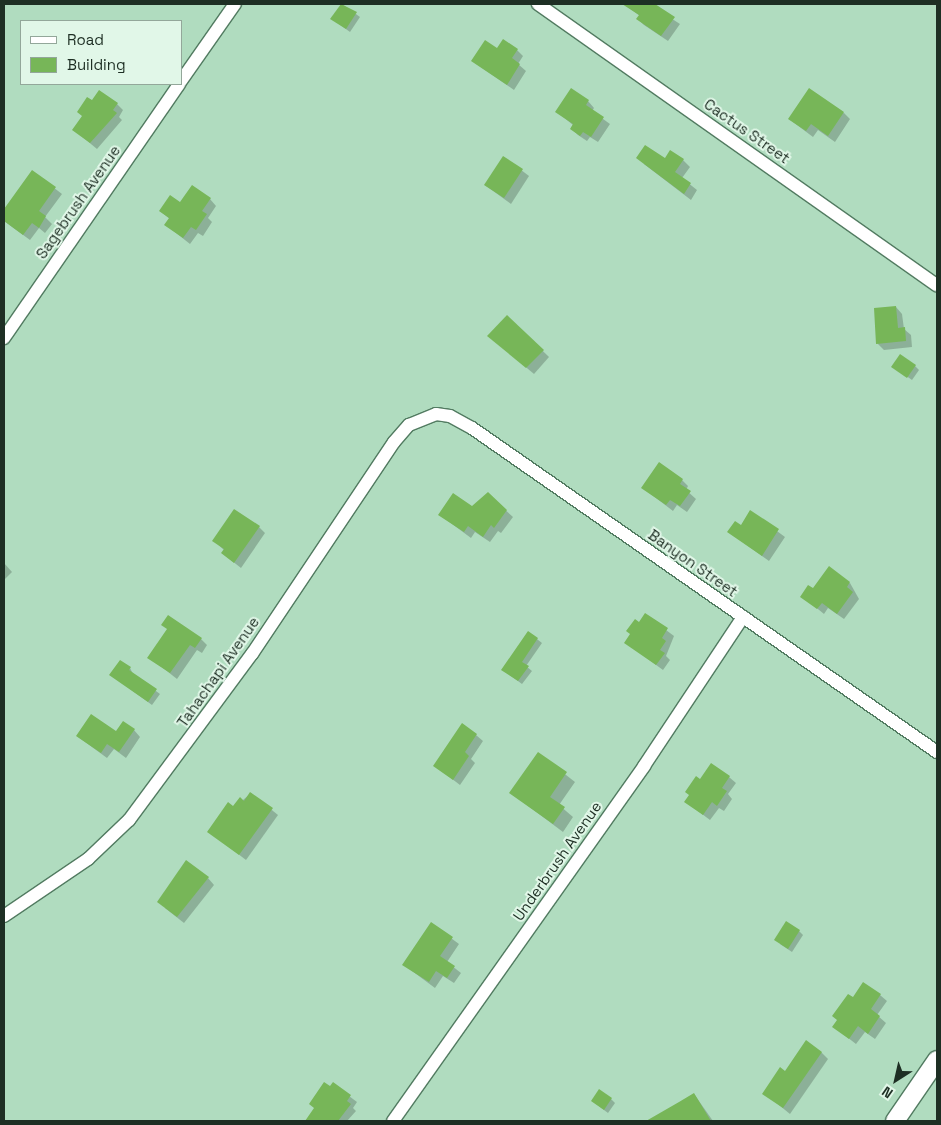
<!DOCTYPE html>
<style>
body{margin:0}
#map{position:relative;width:941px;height:1125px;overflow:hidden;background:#b0dcbf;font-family:"Space Grotesk",sans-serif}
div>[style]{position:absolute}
.shadow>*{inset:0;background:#0003}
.building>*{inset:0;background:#77b658}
.roads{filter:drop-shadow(1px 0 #527b61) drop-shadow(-1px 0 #527b61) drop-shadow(0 1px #527b61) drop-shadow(0 -1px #527b61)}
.minor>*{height:12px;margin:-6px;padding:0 6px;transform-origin:6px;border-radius:6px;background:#fff}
.secondary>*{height:18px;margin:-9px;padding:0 9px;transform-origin:9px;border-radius:9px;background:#fff}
span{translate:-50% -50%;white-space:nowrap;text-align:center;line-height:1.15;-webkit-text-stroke:4px #e1f7e8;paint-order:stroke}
.street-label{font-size:15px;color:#1e2f24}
.frame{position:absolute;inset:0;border:5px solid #1e2f24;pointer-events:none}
.legend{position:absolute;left:20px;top:20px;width:162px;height:65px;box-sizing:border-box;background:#e1f7e8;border:1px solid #93a79a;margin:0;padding:6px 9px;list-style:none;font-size:15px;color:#1e2f24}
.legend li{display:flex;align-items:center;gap:10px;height:25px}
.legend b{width:25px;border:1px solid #93a79a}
.north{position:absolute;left:871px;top:1055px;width:50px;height:50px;-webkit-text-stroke:4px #e1f7e8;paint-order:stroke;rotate:215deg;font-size:14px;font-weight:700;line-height:20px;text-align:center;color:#1e2f24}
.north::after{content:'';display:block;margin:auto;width:18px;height:22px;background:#1e2f24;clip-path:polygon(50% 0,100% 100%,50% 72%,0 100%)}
</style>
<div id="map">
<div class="shadow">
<div style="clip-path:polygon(342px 4px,360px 17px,350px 32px,332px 19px)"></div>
<div style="clip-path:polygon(624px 4px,649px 4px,680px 24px,668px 41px,644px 25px,638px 19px,640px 16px)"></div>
<div style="clip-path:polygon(497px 50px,517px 50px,523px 56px,518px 64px,526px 71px,514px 90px,472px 61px)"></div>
<div style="clip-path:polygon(588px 101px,594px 108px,592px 111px,610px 124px,598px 142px,590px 137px,587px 141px,578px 135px,571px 128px,573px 125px,557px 112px)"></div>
<div style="clip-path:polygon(92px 102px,117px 104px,123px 110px,119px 117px,122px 120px,97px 149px,74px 130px)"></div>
<div style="clip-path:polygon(844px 113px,850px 119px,835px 142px,818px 130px,813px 137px,789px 119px)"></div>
<div style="clip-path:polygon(504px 157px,529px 176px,511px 204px,485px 185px)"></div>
<div style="clip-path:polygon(665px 160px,683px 160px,690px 167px,682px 178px,697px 190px,691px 200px,644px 164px)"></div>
<div style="clip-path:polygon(32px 171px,62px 194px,45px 217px,52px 224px,45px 233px,39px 228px,30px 240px,4px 221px,4px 211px)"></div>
<div style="clip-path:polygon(210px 199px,216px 206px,208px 218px,212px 222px,203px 236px,198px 233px,190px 244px,166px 225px,170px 219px,160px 211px)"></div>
<div style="clip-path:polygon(896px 307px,902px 314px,904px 329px,911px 335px,912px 347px,884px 350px,877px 343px)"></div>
<div style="clip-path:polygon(507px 316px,549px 357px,534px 374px,489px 336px)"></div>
<div style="clip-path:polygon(915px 366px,919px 370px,912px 380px,895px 368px)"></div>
<div style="clip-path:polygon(682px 480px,688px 486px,686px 490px,696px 499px,687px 512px,677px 505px,673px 511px,643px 488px)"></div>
<div style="clip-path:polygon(488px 494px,513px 517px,501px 533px,498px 531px,490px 542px,475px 532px,471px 538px,440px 515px,472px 508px)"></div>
<div style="clip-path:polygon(751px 512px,785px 537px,769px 561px,729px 532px,741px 527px)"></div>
<div style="clip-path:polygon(259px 527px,265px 533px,241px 568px,222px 553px,224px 550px,214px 541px)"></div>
<div style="clip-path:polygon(4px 563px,12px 572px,4px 580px)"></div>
<div style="clip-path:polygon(850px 583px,859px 599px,844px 619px,828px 608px,824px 614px,802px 596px,813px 590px)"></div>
<div style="clip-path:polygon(646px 615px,674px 636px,666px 656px,670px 660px,663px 670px,626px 643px)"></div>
<div style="clip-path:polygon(528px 632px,542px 643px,526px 666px,532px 671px,522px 684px,507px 673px)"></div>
<div style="clip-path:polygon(201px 639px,207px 645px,202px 653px,197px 650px,177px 679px,149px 657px)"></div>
<div style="clip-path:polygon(130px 668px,133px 674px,160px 694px,152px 705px,111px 675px)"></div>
<div style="clip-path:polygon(134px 730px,140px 737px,126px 758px,114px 749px,107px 758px,77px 736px)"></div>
<div style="clip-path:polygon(476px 735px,483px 741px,471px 759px,475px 763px,460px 785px,435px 766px)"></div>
<div style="clip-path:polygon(538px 753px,575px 782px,559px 805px,573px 817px,563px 832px,511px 793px)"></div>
<div style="clip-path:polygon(729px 777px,736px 783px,728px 794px,732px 799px,724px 811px,719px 808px,710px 820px,686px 802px,700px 781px)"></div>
<div style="clip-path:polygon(251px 793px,278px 815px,246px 860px,208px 831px)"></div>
<div style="clip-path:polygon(208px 878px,214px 885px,184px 923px,165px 908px)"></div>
<div style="clip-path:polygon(432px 924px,459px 944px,447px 962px,461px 973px,454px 983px,443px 976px,435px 988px,404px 965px)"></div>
<div style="clip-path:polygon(799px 931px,803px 935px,792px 952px,780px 944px)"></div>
<div style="clip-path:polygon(880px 995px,887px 1001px,877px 1015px,886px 1023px,875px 1039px,865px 1032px,856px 1044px,834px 1027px,853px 999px)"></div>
<div style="clip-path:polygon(821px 1052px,828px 1059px,790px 1114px,764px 1093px)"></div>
<div style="clip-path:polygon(333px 1084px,357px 1102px,353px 1108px,356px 1111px,347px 1121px,308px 1121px)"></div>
<div style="clip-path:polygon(694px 1094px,713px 1121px,660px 1121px,657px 1116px)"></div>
<div style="clip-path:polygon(611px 1099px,615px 1103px,608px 1113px,592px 1101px)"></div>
</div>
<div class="building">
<div style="clip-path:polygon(341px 4px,357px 12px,346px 29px,330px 19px)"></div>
<div style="clip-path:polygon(622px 4px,655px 4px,675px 17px,661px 36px,636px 19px,639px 15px)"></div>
<div style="clip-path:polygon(503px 39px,518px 49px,512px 58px,520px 64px,507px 85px,471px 61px,485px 40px,497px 48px)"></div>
<div style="clip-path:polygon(571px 88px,589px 100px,586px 105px,604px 117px,591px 137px,583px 132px,580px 136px,570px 129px,573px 124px,555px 112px)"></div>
<div style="clip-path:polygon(809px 88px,844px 112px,828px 136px,811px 124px,806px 131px,788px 119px)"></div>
<div style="clip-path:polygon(99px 90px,118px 103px,113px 110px,117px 113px,90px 143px,72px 130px,82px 116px,77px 112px,87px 97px,92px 100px)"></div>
<div style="clip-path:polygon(645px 145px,665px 158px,670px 150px,684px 159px,675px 172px,691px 183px,684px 194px,636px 158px)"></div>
<div style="clip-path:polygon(503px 156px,523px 169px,504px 198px,484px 185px)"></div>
<div style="clip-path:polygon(32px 170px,56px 187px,39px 211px,46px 216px,39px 228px,32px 223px,23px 235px,4px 221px,4px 209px)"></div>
<div style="clip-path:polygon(192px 185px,211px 198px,202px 211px,207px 214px,196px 230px,191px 227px,183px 238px,164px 225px,169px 218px,159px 211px,170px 195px,180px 202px)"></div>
<div style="clip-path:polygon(896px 306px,898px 328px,905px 327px,906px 341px,876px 344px,874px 308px)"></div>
<div style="clip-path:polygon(507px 315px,544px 350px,526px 368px,487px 336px)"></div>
<div style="clip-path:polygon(900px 354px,916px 365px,907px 378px,891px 367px)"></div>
<div style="clip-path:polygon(659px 462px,683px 479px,680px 484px,691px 491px,680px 506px,670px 500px,666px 505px,641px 488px)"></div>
<div style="clip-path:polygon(488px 492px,507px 510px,494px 528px,491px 525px,483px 537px,468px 526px,464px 532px,438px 515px,453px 493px,472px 506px)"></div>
<div style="clip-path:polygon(234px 509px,260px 526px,234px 563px,221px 553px,224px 549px,212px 541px)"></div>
<div style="clip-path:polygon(750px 510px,779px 529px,762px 556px,727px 532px,735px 521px,741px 525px)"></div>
<div style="clip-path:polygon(829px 566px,850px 582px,847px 587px,853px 592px,837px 614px,822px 603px,817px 609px,800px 597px,808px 585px,813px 588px)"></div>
<div style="clip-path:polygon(645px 613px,668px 628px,662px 638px,666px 641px,660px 650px,665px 653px,656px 665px,624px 643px,630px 634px,626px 631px,635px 619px,639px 622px)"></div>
<div style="clip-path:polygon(168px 615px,202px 638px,195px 648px,190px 645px,170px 673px,147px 658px,167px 629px,161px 625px)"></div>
<div style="clip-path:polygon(528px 631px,538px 638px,522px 662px,529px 666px,518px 681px,501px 670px)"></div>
<div style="clip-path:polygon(120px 660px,131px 667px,129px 670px,157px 689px,148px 702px,109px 675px)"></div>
<div style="clip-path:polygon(91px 714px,116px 731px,123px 721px,135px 729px,119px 752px,107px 744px,101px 753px,76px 736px)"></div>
<div style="clip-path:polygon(462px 723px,477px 734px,465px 752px,469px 756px,453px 780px,433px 766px)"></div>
<div style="clip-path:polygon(538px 752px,567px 772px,550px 797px,565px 807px,553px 824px,509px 793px)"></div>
<div style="clip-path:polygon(711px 763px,730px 776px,722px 788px,727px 791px,717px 806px,712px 802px,703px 815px,684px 802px,689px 795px,685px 792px,696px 776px,700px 779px)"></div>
<div style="clip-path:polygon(250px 792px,273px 808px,239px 855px,207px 832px,228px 802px,233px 806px,240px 797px,244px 801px)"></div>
<div style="clip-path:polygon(186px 860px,209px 877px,177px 917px,157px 902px)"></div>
<div style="clip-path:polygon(786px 921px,800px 930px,788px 949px,774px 940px)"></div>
<div style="clip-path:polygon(431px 922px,453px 937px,440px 956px,455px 966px,447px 978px,436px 971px,429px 982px,402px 965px)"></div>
<div style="clip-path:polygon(863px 982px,881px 994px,871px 1009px,880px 1016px,868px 1034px,858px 1026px,849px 1039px,832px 1027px,837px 1020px,832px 1016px,848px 994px,853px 997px)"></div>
<div style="clip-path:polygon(806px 1040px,822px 1052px,783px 1108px,762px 1094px,780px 1067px,785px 1071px)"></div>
<div style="clip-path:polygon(324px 1082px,330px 1086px,333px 1082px,351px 1095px,347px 1101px,351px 1104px,338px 1121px,305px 1121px,314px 1108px,309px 1104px)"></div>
<div style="clip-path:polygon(599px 1089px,612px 1098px,604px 1110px,591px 1101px)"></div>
<div style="clip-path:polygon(694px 1093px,711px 1121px,646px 1121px,679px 1102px)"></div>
</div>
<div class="roads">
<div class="minor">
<div style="left:538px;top:4px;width:488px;rotate:35.2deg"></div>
<div style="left:181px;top:81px;width:94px;rotate:-55deg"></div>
<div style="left:4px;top:338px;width:308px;rotate:-55.4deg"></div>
<div style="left:4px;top:916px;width:102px;rotate:-34.2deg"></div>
<div style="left:88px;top:859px;width:57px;rotate:-43.6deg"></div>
<div style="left:129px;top:820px;width:207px;rotate:-53.5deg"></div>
<div style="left:252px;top:654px;width:255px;rotate:-56.2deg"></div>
<div style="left:394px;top:442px;width:23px;rotate:-49deg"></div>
<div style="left:409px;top:425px;width:29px;rotate:-22deg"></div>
<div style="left:436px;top:414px;width:14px;rotate:8deg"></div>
<div style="left:450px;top:416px;width:25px;rotate:29deg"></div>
<div style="left:472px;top:428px;width:567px;rotate:34.87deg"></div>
<div style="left:393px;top:1121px;width:435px;rotate:-54.7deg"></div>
<div style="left:644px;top:766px;width:179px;rotate:-56.4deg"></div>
</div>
<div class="secondary">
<div style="left:895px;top:1121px;width:74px;rotate:-55.5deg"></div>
</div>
</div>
<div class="street-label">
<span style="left:747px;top:131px;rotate:35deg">Cactus Street</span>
<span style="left:78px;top:202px;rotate:-55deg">Sagebrush Avenue</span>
<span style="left:693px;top:563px;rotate:35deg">Banyon Street</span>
<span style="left:218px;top:672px;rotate:-55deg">Tahachapi Avenue</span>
<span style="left:557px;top:861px;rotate:-55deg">Underbrush Avenue</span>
</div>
<div class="frame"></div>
<ul class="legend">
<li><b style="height:6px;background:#fff"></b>Road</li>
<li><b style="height:14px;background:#77b658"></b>Building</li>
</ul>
<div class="north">N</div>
</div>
